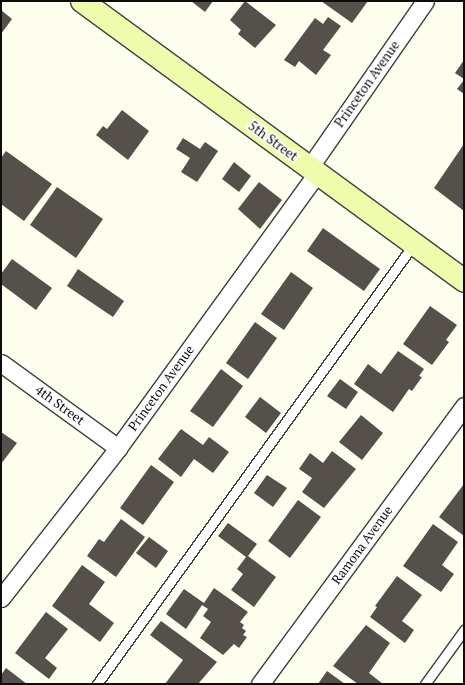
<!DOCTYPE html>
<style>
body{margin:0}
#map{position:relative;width:465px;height:685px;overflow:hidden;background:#fdfeee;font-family:"PT Serif",serif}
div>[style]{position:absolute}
.building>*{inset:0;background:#55514a}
.roads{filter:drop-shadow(1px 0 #404040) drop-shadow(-1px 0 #404040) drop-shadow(0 1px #404040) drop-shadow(0 -1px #404040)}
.lane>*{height:9px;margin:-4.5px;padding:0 4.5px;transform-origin:4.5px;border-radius:4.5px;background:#fff}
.street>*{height:17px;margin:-8.5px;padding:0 8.5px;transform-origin:8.5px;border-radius:8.5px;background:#fff}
.secondary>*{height:22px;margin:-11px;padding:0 11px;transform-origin:11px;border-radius:11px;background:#effcac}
span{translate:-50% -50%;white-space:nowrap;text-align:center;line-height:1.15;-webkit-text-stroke:4px #fff;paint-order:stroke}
.street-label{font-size:13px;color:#0d0d0d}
.frame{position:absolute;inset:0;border:2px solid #0d0d0d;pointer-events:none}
</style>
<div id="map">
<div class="building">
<div style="clip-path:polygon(191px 1px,213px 1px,205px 12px)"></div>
<div style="clip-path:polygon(245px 1px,276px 25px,255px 48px,238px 34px,241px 30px,230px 20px)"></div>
<div style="clip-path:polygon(321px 1px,368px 1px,352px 23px)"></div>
<div style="clip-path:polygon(1px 10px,12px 19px,1px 34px)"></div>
<div style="clip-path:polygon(328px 17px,341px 26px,323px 50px,331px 55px,316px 75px,299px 61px,295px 67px,284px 60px,315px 18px,323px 24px)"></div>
<div style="clip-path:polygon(464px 60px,464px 79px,455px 73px)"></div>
<div style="clip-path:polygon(464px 80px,464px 94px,457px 89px)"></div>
<div style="clip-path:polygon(122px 110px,149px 131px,128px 160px,96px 135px,103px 126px,107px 129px)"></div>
<div style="clip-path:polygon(183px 138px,200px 149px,205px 142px,218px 151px,197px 182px,181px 172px,190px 158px,176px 149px)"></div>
<div style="clip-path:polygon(464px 144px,464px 211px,434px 188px)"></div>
<div style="clip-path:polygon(6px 151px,52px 184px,24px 221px,1px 204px,1px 158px)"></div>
<div style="clip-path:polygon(234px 162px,251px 176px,239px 192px,222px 179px)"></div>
<div style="clip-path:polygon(259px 182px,282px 200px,260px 229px,238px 209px)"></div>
<div style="clip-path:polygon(57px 187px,103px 219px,76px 258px,30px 225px)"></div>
<div style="clip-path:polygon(323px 228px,380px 269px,364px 291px,307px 251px)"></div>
<div style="clip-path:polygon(12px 259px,52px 288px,36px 310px,1px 284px,1px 274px)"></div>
<div style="clip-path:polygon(78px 269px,124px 301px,113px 317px,67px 286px)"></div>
<div style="clip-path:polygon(291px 272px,313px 288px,284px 330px,261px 314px)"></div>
<div style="clip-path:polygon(430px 306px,457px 325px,446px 340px,449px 342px,432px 365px,403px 344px)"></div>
<div style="clip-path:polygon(255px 322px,277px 338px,248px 379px,226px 363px)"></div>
<div style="clip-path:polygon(398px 351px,424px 369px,419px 376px,422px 377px,412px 391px,409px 389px,393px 412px,354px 384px,368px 364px,381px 374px)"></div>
<div style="clip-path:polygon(221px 369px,243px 386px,213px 427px,190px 411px)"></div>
<div style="clip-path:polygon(340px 379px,358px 392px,346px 409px,327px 396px)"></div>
<div style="clip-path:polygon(260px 397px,281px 413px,266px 433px,245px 417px)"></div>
<div style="clip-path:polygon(361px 415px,383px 433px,362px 460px,339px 442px)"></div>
<div style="clip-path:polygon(181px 429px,203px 445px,209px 437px,229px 452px,213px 473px,194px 459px,181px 477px,158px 459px)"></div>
<div style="clip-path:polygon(1px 432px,17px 443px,1px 464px)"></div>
<div style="clip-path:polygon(332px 451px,356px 469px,324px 508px,302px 492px,312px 478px,299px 469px,310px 453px,323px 463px)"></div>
<div style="clip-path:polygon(151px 465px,174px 482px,143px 525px,120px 508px)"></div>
<div style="clip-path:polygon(267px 475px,287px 488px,273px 507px,254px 493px)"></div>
<div style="clip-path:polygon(464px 484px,464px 536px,439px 517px)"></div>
<div style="clip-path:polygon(298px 500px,321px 517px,290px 558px,268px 541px)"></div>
<div style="clip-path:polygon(121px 519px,145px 537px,116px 577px,87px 556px,99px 539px,104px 542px)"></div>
<div style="clip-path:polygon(228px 523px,257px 544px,248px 556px,276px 577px,254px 607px,231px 590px,243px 574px,237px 569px,246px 557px,218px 536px)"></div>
<div style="clip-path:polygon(433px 524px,458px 542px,442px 565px,454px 574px,441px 592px,403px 566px)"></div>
<div style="clip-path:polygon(149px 537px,168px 551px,156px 568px,136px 553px)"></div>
<div style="clip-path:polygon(82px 565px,105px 582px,89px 604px,114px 623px,100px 642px,52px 606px)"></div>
<div style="clip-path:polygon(397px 576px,422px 595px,402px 621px,414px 630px,405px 643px,370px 617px,377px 607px,375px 606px)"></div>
<div style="clip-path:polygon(214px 588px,248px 612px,240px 622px,244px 625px,242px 628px,246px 631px,243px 635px,247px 637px,239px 648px,234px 644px,223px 655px,200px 638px,211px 622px,203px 616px,208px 609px,202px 605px,186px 629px,166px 614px,184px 589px,204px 603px)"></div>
<div style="clip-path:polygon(46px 612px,68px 629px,45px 658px,57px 668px,49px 679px,15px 653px)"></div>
<div style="clip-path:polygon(161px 621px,217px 662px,198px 684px,165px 684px,183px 660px,150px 635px)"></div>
<div style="clip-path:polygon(366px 625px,390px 643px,369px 673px,383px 684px,358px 684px,333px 666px)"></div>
<div style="clip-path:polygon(6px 668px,27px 684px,1px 684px,1px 675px)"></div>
<div style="clip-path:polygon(327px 671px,345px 684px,318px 684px)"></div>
</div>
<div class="roads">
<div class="lane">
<div style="left:97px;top:684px;width:541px;rotate:-54.25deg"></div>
<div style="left:425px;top:684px;width:67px;rotate:-54.2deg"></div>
</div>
<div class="street">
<div style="left:309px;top:168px;width:203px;rotate:-55.2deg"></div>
<div style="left:1px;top:363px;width:145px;rotate:36deg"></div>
<div style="left:1px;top:598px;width:190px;rotate:-52deg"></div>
<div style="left:118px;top:448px;width:339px;rotate:-54.1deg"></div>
<div style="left:260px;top:684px;width:345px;rotate:-53.7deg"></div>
</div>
<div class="secondary">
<div style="left:82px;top:1px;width:474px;rotate:36.2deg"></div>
</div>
</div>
<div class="street-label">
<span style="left:367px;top:84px;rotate:-55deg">Princeton Avenue</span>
<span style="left:273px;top:141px;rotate:36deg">5th Street</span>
<span style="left:161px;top:388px;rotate:-54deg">Princeton Avenue</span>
<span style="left:60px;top:405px;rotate:36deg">4th Street</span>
<span style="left:362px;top:545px;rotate:-54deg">Ramona Avenue</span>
</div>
<div class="frame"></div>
</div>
